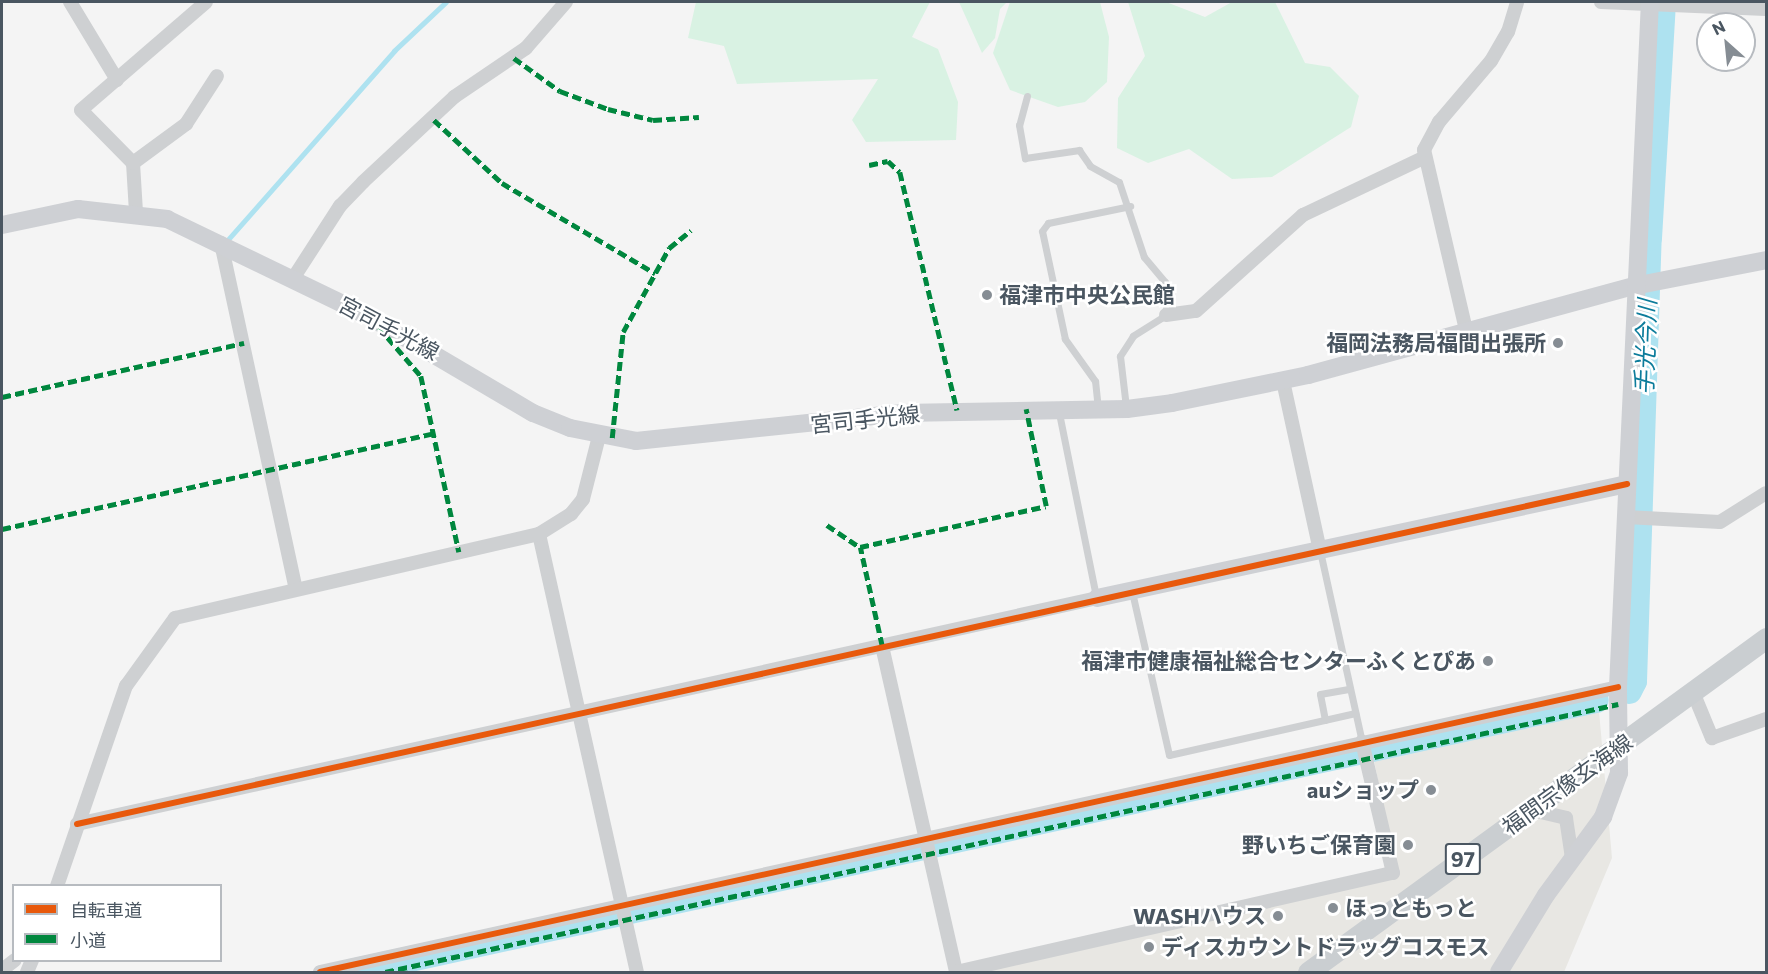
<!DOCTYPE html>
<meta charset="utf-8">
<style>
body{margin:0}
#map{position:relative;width:1768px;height:974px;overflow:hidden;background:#f4f4f4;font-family:Commissioner,"Noto Sans JP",sans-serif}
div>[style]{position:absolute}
.commercial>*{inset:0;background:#e8e7e3}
.green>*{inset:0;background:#d9f2e3}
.stream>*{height:4.5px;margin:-2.25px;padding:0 2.25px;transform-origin:2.25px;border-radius:2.25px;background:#aee2f0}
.river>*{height:26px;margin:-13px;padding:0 13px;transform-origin:13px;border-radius:13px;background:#aee2f0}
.lane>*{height:7px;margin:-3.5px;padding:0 3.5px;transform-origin:3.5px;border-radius:3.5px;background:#ced0d2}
.street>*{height:14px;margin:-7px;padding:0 7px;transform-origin:7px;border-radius:7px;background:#ced0d2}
.secondary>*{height:18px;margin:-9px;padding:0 9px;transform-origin:9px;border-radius:9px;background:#ced0d4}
.primary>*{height:21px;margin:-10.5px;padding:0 10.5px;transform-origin:10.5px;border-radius:10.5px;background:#caced1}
.quiet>*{height:4.5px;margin-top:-2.25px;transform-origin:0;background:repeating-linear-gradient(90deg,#00873e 0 9px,transparent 0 13.5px)}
.cycleway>*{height:6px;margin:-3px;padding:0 3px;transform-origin:3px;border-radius:3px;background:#e8590c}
.dots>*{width:16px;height:16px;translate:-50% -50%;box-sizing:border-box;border:3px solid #fff;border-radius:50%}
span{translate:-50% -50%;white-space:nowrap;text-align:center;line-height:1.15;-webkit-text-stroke:5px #fff;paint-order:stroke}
.shield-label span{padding:2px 4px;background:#fff;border:2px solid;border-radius:4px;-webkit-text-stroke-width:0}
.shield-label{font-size:21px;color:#4a5661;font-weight:700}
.poi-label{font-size:22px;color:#4a5661;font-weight:700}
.left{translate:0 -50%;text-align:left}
.right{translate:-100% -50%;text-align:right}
.street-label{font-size:22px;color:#4a5661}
.water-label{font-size:24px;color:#0c7c9b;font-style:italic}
.frame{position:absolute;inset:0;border:3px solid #4a5661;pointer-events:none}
.legend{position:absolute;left:12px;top:884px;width:210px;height:78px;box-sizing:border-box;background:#fff;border:2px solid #b7bbc0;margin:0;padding:8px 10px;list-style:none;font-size:18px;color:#4a5661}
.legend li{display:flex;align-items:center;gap:12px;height:30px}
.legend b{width:30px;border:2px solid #b7bbc0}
.north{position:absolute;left:1696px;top:12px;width:60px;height:60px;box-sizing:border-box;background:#fff;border:2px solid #b7bbc0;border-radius:50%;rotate:333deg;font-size:16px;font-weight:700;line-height:24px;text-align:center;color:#4a5661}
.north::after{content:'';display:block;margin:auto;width:21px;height:27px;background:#868d94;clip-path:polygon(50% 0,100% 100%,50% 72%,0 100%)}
</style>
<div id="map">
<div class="commercial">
<div style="clip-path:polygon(1599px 711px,1612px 858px,1564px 972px,982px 972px,1397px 877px,1374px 760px)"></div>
</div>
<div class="green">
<div style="clip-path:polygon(696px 2px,930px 2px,912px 37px,938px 49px,958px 102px,956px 140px,866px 142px,852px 120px,878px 79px,737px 84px,724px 46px,688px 38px)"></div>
<div style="clip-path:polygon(959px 2px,1007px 2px,1000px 9px,995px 38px,982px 53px)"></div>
<div style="clip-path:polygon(1010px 2px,1100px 2px,1109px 37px,1107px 82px,1085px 102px,1058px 107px,1010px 90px,993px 53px)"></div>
<div style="clip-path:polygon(1128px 2px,1166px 2px,1205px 17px,1232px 2px,1275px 2px,1305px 63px,1330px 67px,1359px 96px,1351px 127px,1272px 177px,1232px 179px,1189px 149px,1148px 163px,1117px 148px,1118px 98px,1145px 56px)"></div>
</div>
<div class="stream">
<div style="left:225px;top:243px;width:256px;rotate:-48.6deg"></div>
<div style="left:394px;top:51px;width:71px;rotate:-43.3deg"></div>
</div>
<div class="river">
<div style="left:1629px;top:691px;width:11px;rotate:-63deg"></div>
<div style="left:1634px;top:681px;width:443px;rotate:-88.1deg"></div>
<div style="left:1649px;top:238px;width:236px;rotate:-86.6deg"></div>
<div style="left:351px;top:972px;width:1274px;rotate:-12.32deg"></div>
</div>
<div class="lane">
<div style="left:1027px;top:96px;width:30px;rotate:105deg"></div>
<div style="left:1019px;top:125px;width:34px;rotate:80deg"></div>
<div style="left:1025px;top:158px;width:55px;rotate:-8.4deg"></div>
<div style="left:1079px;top:150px;width:19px;rotate:55deg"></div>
<div style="left:1090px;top:166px;width:33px;rotate:29deg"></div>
<div style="left:1119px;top:182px;width:79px;rotate:71.6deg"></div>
<div style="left:1144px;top:257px;width:33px;rotate:50deg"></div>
<div style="left:1165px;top:282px;width:33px;rotate:88deg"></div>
<div style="left:1166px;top:315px;width:39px;rotate:148deg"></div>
<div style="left:1133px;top:336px;width:24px;rotate:123deg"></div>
<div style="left:1120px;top:356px;width:51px;rotate:83.3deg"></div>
<div style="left:1098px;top:409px;width:28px;rotate:-96deg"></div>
<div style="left:1095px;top:381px;width:52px;rotate:-125.5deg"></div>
<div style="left:1065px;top:339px;width:110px;rotate:-102deg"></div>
<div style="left:1042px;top:231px;width:10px;rotate:-53deg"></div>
<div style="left:1048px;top:223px;width:84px;rotate:-11.7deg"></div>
<div style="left:1059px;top:413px;width:187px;rotate:78.6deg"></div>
<div style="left:1320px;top:551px;width:196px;rotate:77.6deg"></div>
<div style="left:1132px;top:592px;width:167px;rotate:77.2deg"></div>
<div style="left:1169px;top:755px;width:191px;rotate:-12.7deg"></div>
<div style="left:1325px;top:720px;width:26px;rotate:-101deg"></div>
<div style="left:1320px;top:694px;width:29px;rotate:-10deg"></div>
</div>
<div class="street">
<div style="left:70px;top:2px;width:91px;rotate:58.9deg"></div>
<div style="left:1601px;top:2px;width:165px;rotate:2.4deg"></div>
<div style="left:133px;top:163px;width:66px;rotate:-36.3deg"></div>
<div style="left:186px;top:124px;width:57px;rotate:-57.1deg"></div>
<div style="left:136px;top:212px;width:49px;rotate:-93.5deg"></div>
<div style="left:133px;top:163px;width:74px;rotate:-134.5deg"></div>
<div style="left:81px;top:110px;width:165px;rotate:-40.8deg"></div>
<div style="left:221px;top:243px;width:354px;rotate:77.8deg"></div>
<div style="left:294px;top:277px;width:85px;rotate:-57.1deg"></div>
<div style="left:340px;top:206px;width:33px;rotate:-46deg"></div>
<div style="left:363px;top:182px;width:125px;rotate:-43deg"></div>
<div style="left:454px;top:97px;width:87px;rotate:-34.2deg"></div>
<div style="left:526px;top:48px;width:61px;rotate:-49deg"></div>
<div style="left:1166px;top:315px;width:30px;rotate:-8deg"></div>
<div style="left:1196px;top:311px;width:144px;rotate:-41.9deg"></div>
<div style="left:1303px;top:215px;width:135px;rotate:-25.4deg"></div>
<div style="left:1466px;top:330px;width:185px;rotate:-103.1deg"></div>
<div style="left:1424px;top:150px;width:32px;rotate:-62deg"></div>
<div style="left:1439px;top:122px;width:80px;rotate:-49.6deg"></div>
<div style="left:1491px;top:61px;width:34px;rotate:-60deg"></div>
<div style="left:1508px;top:32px;width:31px;rotate:-73deg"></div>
<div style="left:1283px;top:381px;width:174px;rotate:77.7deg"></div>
<div style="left:1626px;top:517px;width:94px;rotate:3deg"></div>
<div style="left:1720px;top:522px;width:54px;rotate:-32.2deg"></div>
<div style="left:539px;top:534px;width:449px;rotate:77.4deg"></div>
<div style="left:882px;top:646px;width:334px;rotate:77.2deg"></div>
<div style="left:956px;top:972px;width:448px;rotate:-12.8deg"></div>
<div style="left:1393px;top:873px;width:135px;rotate:-103.3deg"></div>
<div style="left:1693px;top:692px;width:50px;rotate:67.6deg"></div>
<div style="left:1712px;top:738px;width:57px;rotate:-19.4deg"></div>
<div style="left:1532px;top:810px;width:35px;rotate:13deg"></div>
<div style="left:1566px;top:818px;width:40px;rotate:81.5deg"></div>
<div style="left:77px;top:824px;width:1045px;rotate:-12.49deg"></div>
<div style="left:57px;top:886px;width:212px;rotate:-71deg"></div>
<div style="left:126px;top:686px;width:84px;rotate:-54.2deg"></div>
<div style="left:175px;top:618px;width:374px;rotate:-13deg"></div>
<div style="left:539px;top:534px;width:38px;rotate:-32deg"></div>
<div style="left:571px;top:514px;width:19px;rotate:-51deg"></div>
<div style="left:583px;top:499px;width:65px;rotate:-75.7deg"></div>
<div style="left:2px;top:970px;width:16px;rotate:-38deg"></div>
<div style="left:27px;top:972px;width:13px;rotate:-67deg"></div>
<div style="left:320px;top:972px;width:1329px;rotate:-12.38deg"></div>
</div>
<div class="secondary">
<div style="left:2px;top:225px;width:78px;rotate:-11.9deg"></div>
<div style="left:78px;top:209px;width:90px;rotate:6.4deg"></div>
<div style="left:167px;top:219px;width:225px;rotate:25.8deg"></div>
<div style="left:370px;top:317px;width:189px;rotate:30.5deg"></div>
<div style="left:533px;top:413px;width:40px;rotate:22deg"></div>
<div style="left:570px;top:428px;width:67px;rotate:11.1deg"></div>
<div style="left:636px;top:441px;width:266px;rotate:-6deg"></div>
<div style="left:901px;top:413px;width:226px;rotate:-1deg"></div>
<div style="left:1127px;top:409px;width:45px;rotate:-7.6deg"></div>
<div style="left:1172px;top:403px;width:139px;rotate:-11.6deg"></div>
<div style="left:1308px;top:375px;width:338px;rotate:-15.3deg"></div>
<div style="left:1634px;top:286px;width:135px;rotate:-11.1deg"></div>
<div style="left:1097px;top:598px;width:542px;rotate:-12.14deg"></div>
<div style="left:1499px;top:972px;width:90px;rotate:-58.6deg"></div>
<div style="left:1546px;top:895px;width:97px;rotate:-53.8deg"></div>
<div style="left:1603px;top:817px;width:47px;rotate:-70deg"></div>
<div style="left:1619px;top:773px;width:86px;rotate:-90.7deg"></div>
<div style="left:1618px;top:687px;width:686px;rotate:-87.33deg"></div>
</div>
<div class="primary">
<div style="left:1308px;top:972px;width:567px;rotate:-36.1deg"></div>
</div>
<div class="quiet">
<div style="left:514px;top:58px;width:57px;rotate:35.7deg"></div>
<div style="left:560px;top:91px;width:51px;rotate:20.6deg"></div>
<div style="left:608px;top:109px;width:46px;rotate:13.7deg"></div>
<div style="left:653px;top:120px;width:46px;rotate:-3.7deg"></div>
<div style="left:434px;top:120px;width:93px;rotate:42.8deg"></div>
<div style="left:502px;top:183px;width:178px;rotate:30.5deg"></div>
<div style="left:869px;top:165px;width:19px;rotate:-12deg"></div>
<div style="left:888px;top:161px;width:16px;rotate:43deg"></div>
<div style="left:900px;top:172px;width:245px;rotate:76.5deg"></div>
<div style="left:370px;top:317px;width:78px;rotate:49.2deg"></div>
<div style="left:421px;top:376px;width:180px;rotate:77.8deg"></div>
<div style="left:2px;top:397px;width:248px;rotate:-12.6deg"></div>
<div style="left:612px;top:438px;width:107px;rotate:-84.1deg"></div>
<div style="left:623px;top:332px;width:96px;rotate:-61.3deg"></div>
<div style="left:669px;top:248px;width:28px;rotate:-39deg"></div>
<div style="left:827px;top:525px;width:40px;rotate:34deg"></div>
<div style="left:2px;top:529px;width:444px;rotate:-12.5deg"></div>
<div style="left:882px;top:646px;width:101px;rotate:-102.5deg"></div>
<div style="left:860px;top:547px;width:190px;rotate:-12.4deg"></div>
<div style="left:1046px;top:506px;width:99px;rotate:-101.7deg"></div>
<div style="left:385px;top:972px;width:1262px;rotate:-12.26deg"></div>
</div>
<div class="cycleway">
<div style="left:77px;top:824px;width:1587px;rotate:-12.37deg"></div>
<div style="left:320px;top:972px;width:1329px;rotate:-12.38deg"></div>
</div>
<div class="dots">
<div style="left:987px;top:295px;background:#868d94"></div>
<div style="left:1558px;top:343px;background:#868d94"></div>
<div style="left:1488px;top:661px;background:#868d94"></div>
<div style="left:1431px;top:790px;background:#868d94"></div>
<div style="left:1408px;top:845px;background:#868d94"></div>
<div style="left:1333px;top:908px;background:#868d94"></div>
<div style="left:1278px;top:916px;background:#868d94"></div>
<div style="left:1149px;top:947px;background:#868d94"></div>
</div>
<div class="shield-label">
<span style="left:1463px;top:859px">97</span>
</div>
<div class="poi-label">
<span class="left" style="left:999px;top:295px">福津市中央公民館</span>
<span class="right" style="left:1546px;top:343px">福岡法務局福間出張所</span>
<span class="right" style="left:1476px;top:661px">福津市健康福祉総合センターふくとぴあ</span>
<span class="right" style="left:1419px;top:790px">auショップ</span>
<span class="right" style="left:1396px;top:845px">野いちご保育園</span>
<span class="left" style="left:1345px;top:908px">ほっともっと</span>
<span class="right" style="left:1266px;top:916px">WASHハウス</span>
<span class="left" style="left:1161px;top:947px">ディスカウントドラッグコスモス</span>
</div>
<div class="street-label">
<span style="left:389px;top:328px;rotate:28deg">宮司手光線</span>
<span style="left:865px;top:419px;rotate:-6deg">宮司手光線</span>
<span style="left:1567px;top:784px;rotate:-36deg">福間宗像玄海線</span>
</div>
<div class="water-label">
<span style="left:1645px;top:347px;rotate:-88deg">手光今川</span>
</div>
<div class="frame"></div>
<ul class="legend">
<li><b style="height:8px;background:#e8590c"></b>自転車道</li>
<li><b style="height:8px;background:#00873e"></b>小道</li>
</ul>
<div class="north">N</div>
</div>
